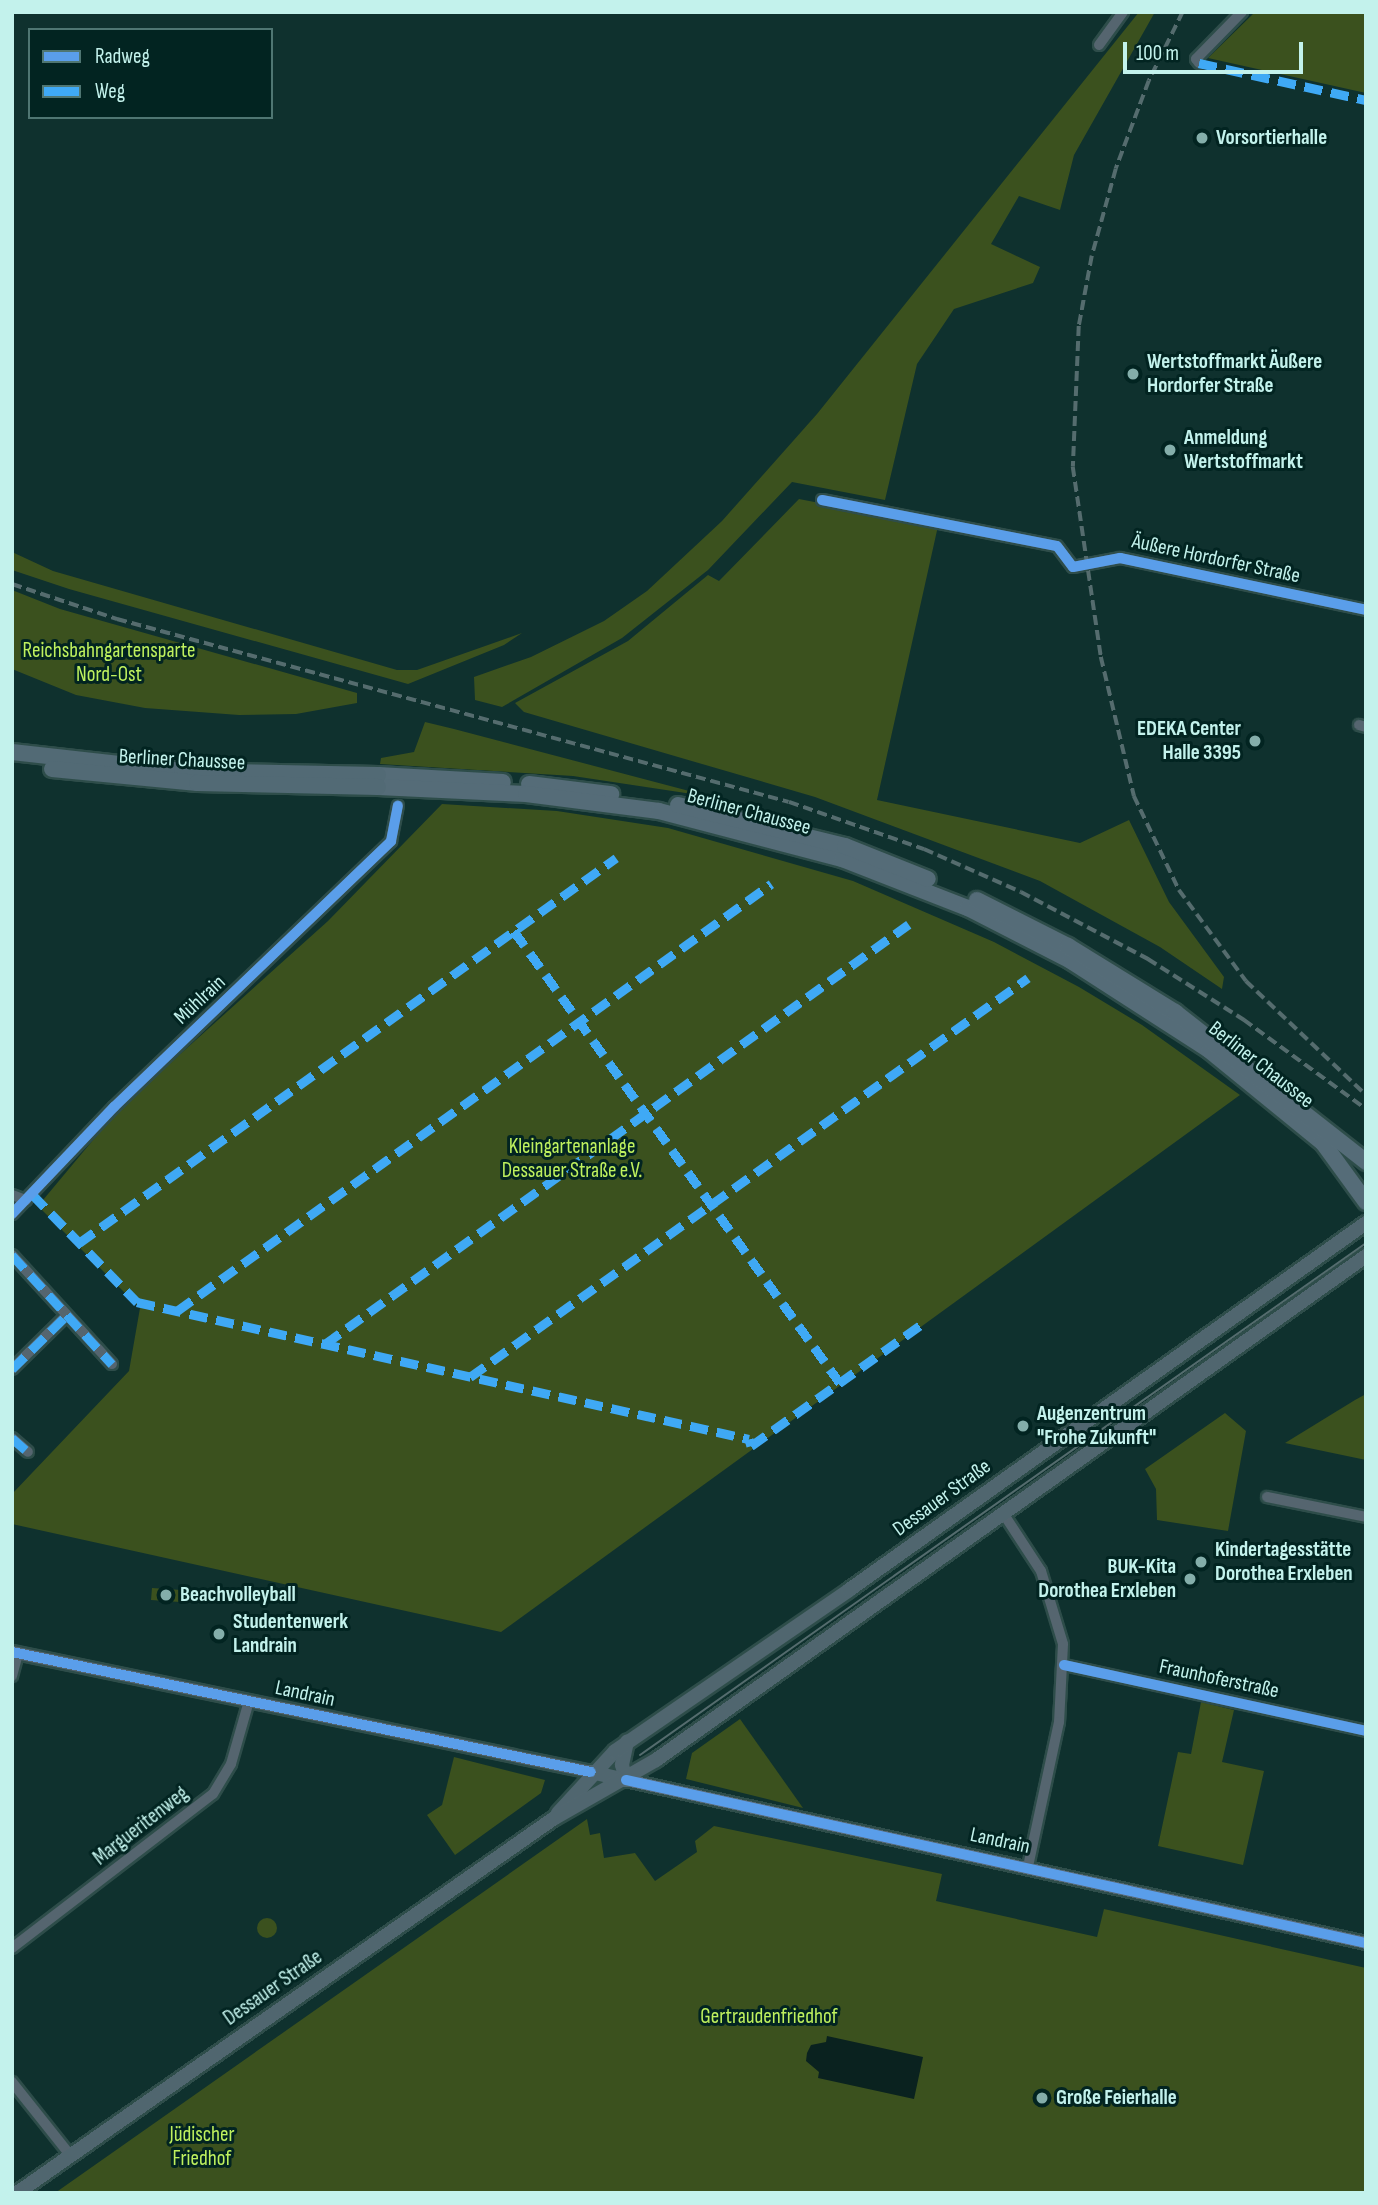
<!DOCTYPE html>
<meta charset="utf-8">
<style>
body{margin:0}
#map{position:relative;width:1378px;height:2205px;overflow:hidden;background:#0f312e;font-family:"Sofia Sans Condensed",sans-serif}
div>[style]{position:absolute}
.green>*{inset:0;background:#3b511e}
.round{border-radius:50%}
.water>*{inset:0;background:#0a221f}
.roads{filter:drop-shadow(2px 0 #2e4d4a) drop-shadow(-2px 0 #2e4d4a) drop-shadow(0 2px #2e4d4a) drop-shadow(0 -2px #2e4d4a)}
.minor>*{height:10px;margin:-5px;padding:0 5px;transform-origin:5px;border-radius:5px;background:#55656f}
.tertiary>*{height:12px;margin:-6px;padding:0 6px;transform-origin:6px;border-radius:6px;background:#55656f}
.secondary>*{height:14px;margin:-7px;padding:0 7px;transform-origin:7px;border-radius:7px;background:#50666f}
.primary>*{height:16px;margin:-8px;padding:0 8px;transform-origin:8px;border-radius:8px;background:#556c78}
.trunk>*{height:16px;margin:-8px;padding:0 8px;transform-origin:8px;border-radius:8px;background:#526a75}
.tram>*{height:2px;margin:-1px;padding:0 1px;transform-origin:1px;border-radius:1px;background:#556c6e}
.rail>*{height:3.5px;margin-top:-1.75px;transform-origin:0;background:repeating-linear-gradient(90deg,#556c6e 0 10px,transparent 0 15px)}
.quiet>*{height:9px;margin-top:-4.5px;transform-origin:0;background:repeating-linear-gradient(90deg,#3fa9f5 0 18px,transparent 0 27px)}
.cycleway>*{height:10px;margin:-5px;padding:0 5px;transform-origin:5px;border-radius:5px;background:#5a9eea}
.dots>*{width:19px;height:19px;translate:-50% -50%;box-sizing:border-box;border:4px solid #022421;border-radius:50%}
span{translate:-50% -50%;white-space:nowrap;text-align:center;line-height:1.15;-webkit-text-stroke:6px #022421;paint-order:stroke}
.poi-label{font-size:21px;color:#c3f2ec;font-weight:700}
.left{translate:0 -50%;text-align:left}
.right{translate:-100% -50%;text-align:right}
.street-label{font-size:21px;color:#c3f2ec}
.park-label{font-size:21px;color:#bff15e}
.frame{position:absolute;inset:0;border:14px solid #c3f2ec;pointer-events:none}
.legend{position:absolute;left:28px;top:28px;width:245px;height:91px;box-sizing:border-box;background:#022421;border:2px solid #4f7672;margin:0;padding:9px 12px;list-style:none;font-size:21px;color:#c3f2ec}
.legend li{display:flex;align-items:center;gap:14px;height:35px}
.legend b{width:35px;border:2px solid #4f7672}
.scale{position:absolute;left:1123px;top:42px;width:180px;height:32px;box-sizing:border-box;border:4px solid #c3f2ec;border-top:0;padding-left:9px;font-size:21px;line-height:24px;white-space:nowrap;color:#c3f2ec;-webkit-text-stroke:5px #022421;paint-order:stroke}
</style>
<div id="map">
<div class="green">
<div style="clip-path:polygon(1139px 12px,1155px 12px,1074px 155px,1060px 210px,1019px 196px,991px 244px,1040px 267px,1033px 283px,954px 309px,917px 364px,885px 500px,792px 482px,708px 570px,622px 638px,502px 707px,475px 700px,474px 677px,531px 657px,604px 621px,647px 591px,722px 521px,817px 414px)"></div>
<div style="clip-path:polygon(1255px 12px,1366px 12px,1366px 93px,1208px 58px)"></div>
<div style="clip-path:polygon(799px 499px,938px 526px,877px 800px,1080px 843px,1129px 820px,1169px 902px,1224px 977px,1222px 989px,1160px 947px,1040px 881px,815px 797px,524px 712px,515px 703px,628px 641px,708px 575px,719px 581px)"></div>
<div style="clip-path:polygon(12px 552px,53px 571px,397px 670px,417px 670px,522px 633px,504px 645px,408px 684px,69px 589px,12px 570px)"></div>
<div style="clip-path:polygon(12px 590px,60px 609px,357px 693px,357px 703px,296px 714px,239px 715px,145px 708px,76px 695px,12px 669px)"></div>
<div style="clip-path:polygon(425px 722px,454px 729px,712px 797px,573px 776px,380px 764px,381px 758px,414px 752px)"></div>
<div style="clip-path:polygon(442px 804px,557px 811px,668px 828px,853px 881px,994px 942px,1079px 987px,1142px 1025px,1240px 1095px,501px 1632px,12px 1524px,12px 1494px,129px 1371px,140px 1308px,38px 1206px,118px 1110px,328px 921px)"></div>
<div style="clip-path:polygon(1366px 1394px,1366px 1460px,1285px 1443px,1355px 1400px)"></div>
<div style="clip-path:polygon(1225px 1413px,1246px 1431px,1228px 1531px,1157px 1520px,1156px 1489px,1145px 1469px)"></div>
<div style="clip-path:polygon(152px 1588px,181px 1590px,180px 1602px,151px 1600px)"></div>
<div style="clip-path:polygon(1201px 1702px,1234px 1710px,1222px 1762px,1264px 1771px,1243px 1865px,1158px 1846px,1178px 1752px,1191px 1754px)"></div>
<div style="clip-path:polygon(740px 1719px,803px 1808px,686px 1779px,692px 1753px)"></div>
<div style="clip-path:polygon(454px 1757px,545px 1780px,541px 1793px,455px 1855px,427px 1815px,442px 1805px)"></div>
<div style="clip-path:polygon(587px 1819px,590px 1835px,600px 1833px,604px 1858px,635px 1853px,655px 1881px,697px 1852px,695px 1841px,714px 1826px,942px 1874px,936px 1901px,1097px 1937px,1104px 1909px,1366px 1968px,1366px 2193px,55px 2193px)"></div>
<div class="round" style="left:257px;top:1918px;width:20px;height:20px"></div>
</div>
<div class="water">
<div style="clip-path:polygon(827px 2036px,923px 2057px,914px 2099px,818px 2078px,819px 2072px,806px 2061px,807px 2053px,811px 2045px,826px 2042px)"></div>
</div>
<div class="roads">
<div class="minor">
<div style="left:1099px;top:45px;width:41px;rotate:-54deg"></div>
<div style="left:1199px;top:63px;width:5px;rotate:-127deg"></div>
<div style="left:1196px;top:59px;width:66px;rotate:-45.6deg"></div>
<div style="left:822px;top:500px;width:239px;rotate:11.1deg"></div>
<div style="left:1057px;top:546px;width:26px;rotate:53deg"></div>
<div style="left:1073px;top:567px;width:48px;rotate:-10.8deg"></div>
<div style="left:1120px;top:558px;width:251px;rotate:11.9deg"></div>
<div style="left:1359px;top:725px;width:7px;rotate:16deg"></div>
<div style="left:12px;top:1195px;width:15px;rotate:20deg"></div>
<div style="left:12px;top:1214px;width:148px;rotate:-46.4deg"></div>
<div style="left:114px;top:1107px;width:384px;rotate:-43.8deg"></div>
<div style="left:391px;top:841px;width:36px;rotate:-79deg"></div>
<div style="left:12px;top:1255px;width:148px;rotate:47.5deg"></div>
<div style="left:12px;top:1369px;width:76px;rotate:-44.5deg"></div>
<div style="left:12px;top:1438px;width:21px;rotate:41deg"></div>
<div style="left:1267px;top:1497px;width:101px;rotate:11.4deg"></div>
<div style="left:1003px;top:1513px;width:69px;rotate:56.8deg"></div>
<div style="left:1041px;top:1571px;width:76px;rotate:73.2deg"></div>
<div style="left:1063px;top:1644px;width:78px;rotate:92.9deg"></div>
<div style="left:1059px;top:1722px;width:148px;rotate:102.1deg"></div>
<div style="left:1064px;top:1665px;width:309px;rotate:12.3deg"></div>
<div style="left:12px;top:1676px;width:24px;rotate:-75deg"></div>
<div style="left:12px;top:1948px;width:253px;rotate:-37.5deg"></div>
<div style="left:213px;top:1794px;width:35px;rotate:-59deg"></div>
<div style="left:231px;top:1764px;width:66px;rotate:-74.1deg"></div>
<div style="left:12px;top:2082px;width:93px;rotate:51.5deg"></div>
</div>
<div class="tertiary">
<div style="left:12px;top:1652px;width:591px;rotate:11.71deg"></div>
<div style="left:626px;top:1780px;width:758px;rotate:12.42deg"></div>
</div>
<div class="secondary">
<div style="left:591px;top:1772px;width:36px;rotate:13deg"></div>
<div style="left:626px;top:1780px;width:16px;rotate:-105deg"></div>
<div style="left:622px;top:1765px;width:24px;rotate:-78deg"></div>
<div style="left:558px;top:1813px;width:84px;rotate:-47.4deg"></div>
<div style="left:615px;top:1751px;width:284px;rotate:-34.5deg"></div>
<div style="left:849px;top:1590px;width:634px;rotate:-35.37deg"></div>
<div style="left:17px;top:2193px;width:654px;rotate:-34.91deg"></div>
<div style="left:553px;top:1819px;width:119px;rotate:-29.8deg"></div>
<div style="left:656px;top:1760px;width:871px;rotate:-35.37deg"></div>
</div>
<div class="primary">
<div style="left:378px;top:775px;width:125px;rotate:3.2deg"></div>
<div style="left:529px;top:784px;width:83px;rotate:7deg"></div>
<div style="left:378px;top:787px;width:148px;rotate:2.7deg"></div>
<div style="left:526px;top:794px;width:134px;rotate:7.3deg"></div>
<div style="left:659px;top:811px;width:189px;rotate:14.7deg"></div>
<div style="left:842px;top:859px;width:135px;rotate:21.3deg"></div>
<div style="left:968px;top:908px;width:116px;rotate:27.2deg"></div>
<div style="left:1071px;top:961px;width:164px;rotate:32.8deg"></div>
<div style="left:1209px;top:1050px;width:147px;rotate:39.2deg"></div>
<div style="left:1323px;top:1143px;width:73px;rotate:53.9deg"></div>
<div style="left:678px;top:805px;width:172px;rotate:13.8deg"></div>
<div style="left:845px;top:846px;width:89px;rotate:21.7deg"></div>
<div style="left:977px;top:900px;width:102px;rotate:26.8deg"></div>
<div style="left:1068px;top:946px;width:126px;rotate:31.7deg"></div>
<div style="left:1175px;top:1012px;width:243px;rotate:38.1deg"></div>
</div>
<div class="trunk">
<div style="left:12px;top:752px;width:171px;rotate:6.4deg"></div>
<div style="left:182px;top:771px;width:196px;rotate:1.2deg"></div>
<div style="left:52px;top:769px;width:146px;rotate:5.5deg"></div>
<div style="left:197px;top:783px;width:181px;rotate:1.3deg"></div>
</div>
</div>
<div class="tram">
<div style="left:640px;top:1755px;width:888px;rotate:-35.19deg"></div>
</div>
<div class="rail">
<div style="left:1183px;top:12px;width:77px;rotate:116.2deg"></div>
<div style="left:1149px;top:81px;width:94px;rotate:110.6deg"></div>
<div style="left:1116px;top:169px;width:90px;rotate:105.4deg"></div>
<div style="left:1092px;top:256px;width:71px;rotate:100.5deg"></div>
<div style="left:1079px;top:326px;width:141px;rotate:92.4deg"></div>
<div style="left:1073px;top:467px;width:192px;rotate:81.6deg"></div>
<div style="left:1101px;top:657px;width:143px;rotate:76.6deg"></div>
<div style="left:1134px;top:796px;width:104px;rotate:64.4deg"></div>
<div style="left:1179px;top:890px;width:113px;rotate:53.6deg"></div>
<div style="left:1246px;top:981px;width:166px;rotate:43.5deg"></div>
<div style="left:12px;top:584px;width:111px;rotate:18.4deg"></div>
<div style="left:117px;top:619px;width:696px;rotate:15.23deg"></div>
<div style="left:789px;top:802px;width:143px;rotate:19.2deg"></div>
<div style="left:924px;top:849px;width:106px;rotate:23.9deg"></div>
<div style="left:1021px;top:892px;width:144px;rotate:27.8deg"></div>
<div style="left:1148px;top:959px;width:114px;rotate:32.4deg"></div>
<div style="left:1244px;top:1020px;width:151px;rotate:36.1deg"></div>
</div>
<div class="quiet">
<div style="left:1199px;top:63px;width:171px;rotate:12.5deg"></div>
<div style="left:514px;top:931px;width:557px;rotate:54.2deg"></div>
<div style="left:32px;top:1194px;width:151px;rotate:45.8deg"></div>
<div style="left:137px;top:1302px;width:627px;rotate:12.62deg"></div>
<div style="left:749px;top:1439px;width:7px;rotate:74deg"></div>
<div style="left:751px;top:1446px;width:214px;rotate:-35.5deg"></div>
<div style="left:79px;top:1243px;width:661px;rotate:-35.64deg"></div>
<div style="left:12px;top:1255px;width:148px;rotate:47.5deg"></div>
<div style="left:177px;top:1311px;width:732px;rotate:-35.71deg"></div>
<div style="left:325px;top:1344px;width:719px;rotate:-35.72deg"></div>
<div style="left:12px;top:1369px;width:76px;rotate:-44.5deg"></div>
<div style="left:470px;top:1377px;width:686px;rotate:-35.57deg"></div>
<div style="left:12px;top:1438px;width:21px;rotate:41deg"></div>
</div>
<div class="cycleway">
<div style="left:822px;top:500px;width:239px;rotate:11.1deg"></div>
<div style="left:1057px;top:546px;width:26px;rotate:53deg"></div>
<div style="left:1073px;top:567px;width:48px;rotate:-10.8deg"></div>
<div style="left:1120px;top:558px;width:251px;rotate:11.9deg"></div>
<div style="left:12px;top:1214px;width:148px;rotate:-46.4deg"></div>
<div style="left:114px;top:1107px;width:384px;rotate:-43.8deg"></div>
<div style="left:391px;top:841px;width:36px;rotate:-79deg"></div>
<div style="left:12px;top:1652px;width:591px;rotate:11.71deg"></div>
<div style="left:1064px;top:1665px;width:309px;rotate:12.3deg"></div>
<div style="left:626px;top:1780px;width:758px;rotate:12.42deg"></div>
</div>
<div class="dots">
<div style="left:1202px;top:138px;background:#84aeaa"></div>
<div style="left:1133px;top:374px;background:#84aeaa"></div>
<div style="left:1170px;top:450px;background:#84aeaa"></div>
<div style="left:1255px;top:741px;background:#84aeaa"></div>
<div style="left:1023px;top:1426px;background:#84aeaa"></div>
<div style="left:1201px;top:1562px;background:#84aeaa"></div>
<div style="left:1190px;top:1579px;background:#84aeaa"></div>
<div style="left:166px;top:1595px;background:#84aeaa"></div>
<div style="left:219px;top:1634px;background:#84aeaa"></div>
<div style="left:1042px;top:2098px;background:#84aeaa"></div>
</div>
<div class="poi-label">
<span class="left" style="left:1216px;top:138px">Vorsortierhalle</span>
<span class="left" style="left:1147px;top:374px">Wertstoffmarkt Äußere<br>Hordorfer Straße</span>
<span class="left" style="left:1184px;top:450px">Anmeldung<br>Wertstoffmarkt</span>
<span class="right" style="left:1241px;top:741px">EDEKA Center<br>Halle 3395</span>
<span class="left" style="left:1037px;top:1426px">Augenzentrum<br>"Frohe Zukunft"</span>
<span class="left" style="left:1215px;top:1562px">Kindertagesstätte<br>Dorothea Erxleben</span>
<span class="right" style="left:1176px;top:1579px">BUK-Kita<br>Dorothea Erxleben</span>
<span class="left" style="left:180px;top:1595px">Beachvolleyball</span>
<span class="left" style="left:233px;top:1634px">Studentenwerk<br>Landrain</span>
<span class="left" style="left:1056px;top:2098px">Große Feierhalle</span>
</div>
<div class="street-label">
<span style="left:1216px;top:559px;rotate:12deg">Äußere Hordorfer Straße</span>
<span style="left:182px;top:760px;rotate:3deg">Berliner Chaussee</span>
<span style="left:749px;top:812px;rotate:15deg">Berliner Chaussee</span>
<span style="left:200px;top:1000px;rotate:-43deg">Mühlrain</span>
<span style="left:1261px;top:1065px;rotate:38deg">Berliner Chaussee</span>
<span style="left:942px;top:1498px;rotate:-36deg">Dessauer Straße</span>
<span style="left:1219px;top:1679px;rotate:12deg">Fraunhoferstraße</span>
<span style="left:305px;top:1694px;rotate:12deg">Landrain</span>
<span style="left:141px;top:1826px;rotate:-38deg">Margueritenweg</span>
<span style="left:1000px;top:1841px;rotate:12deg">Landrain</span>
<span style="left:273px;top:1988px;rotate:-35deg">Dessauer Straße</span>
</div>
<div class="park-label">
<span style="left:109px;top:663px">Reichsbahngartensparte<br>Nord-Ost</span>
<span style="left:572px;top:1159px">Kleingartenanlage<br>Dessauer Straße e.V.</span>
<span style="left:769px;top:2017px">Gertraudenfriedhof</span>
<span style="left:202px;top:2147px">Jüdischer<br>Friedhof</span>
</div>
<div class="frame"></div>
<ul class="legend">
<li><b style="height:9px;background:#5a9eea"></b>Radweg</li>
<li><b style="height:9px;background:#3fa9f5"></b>Weg</li>
</ul>
<div class="scale">100 m</div>
</div>
